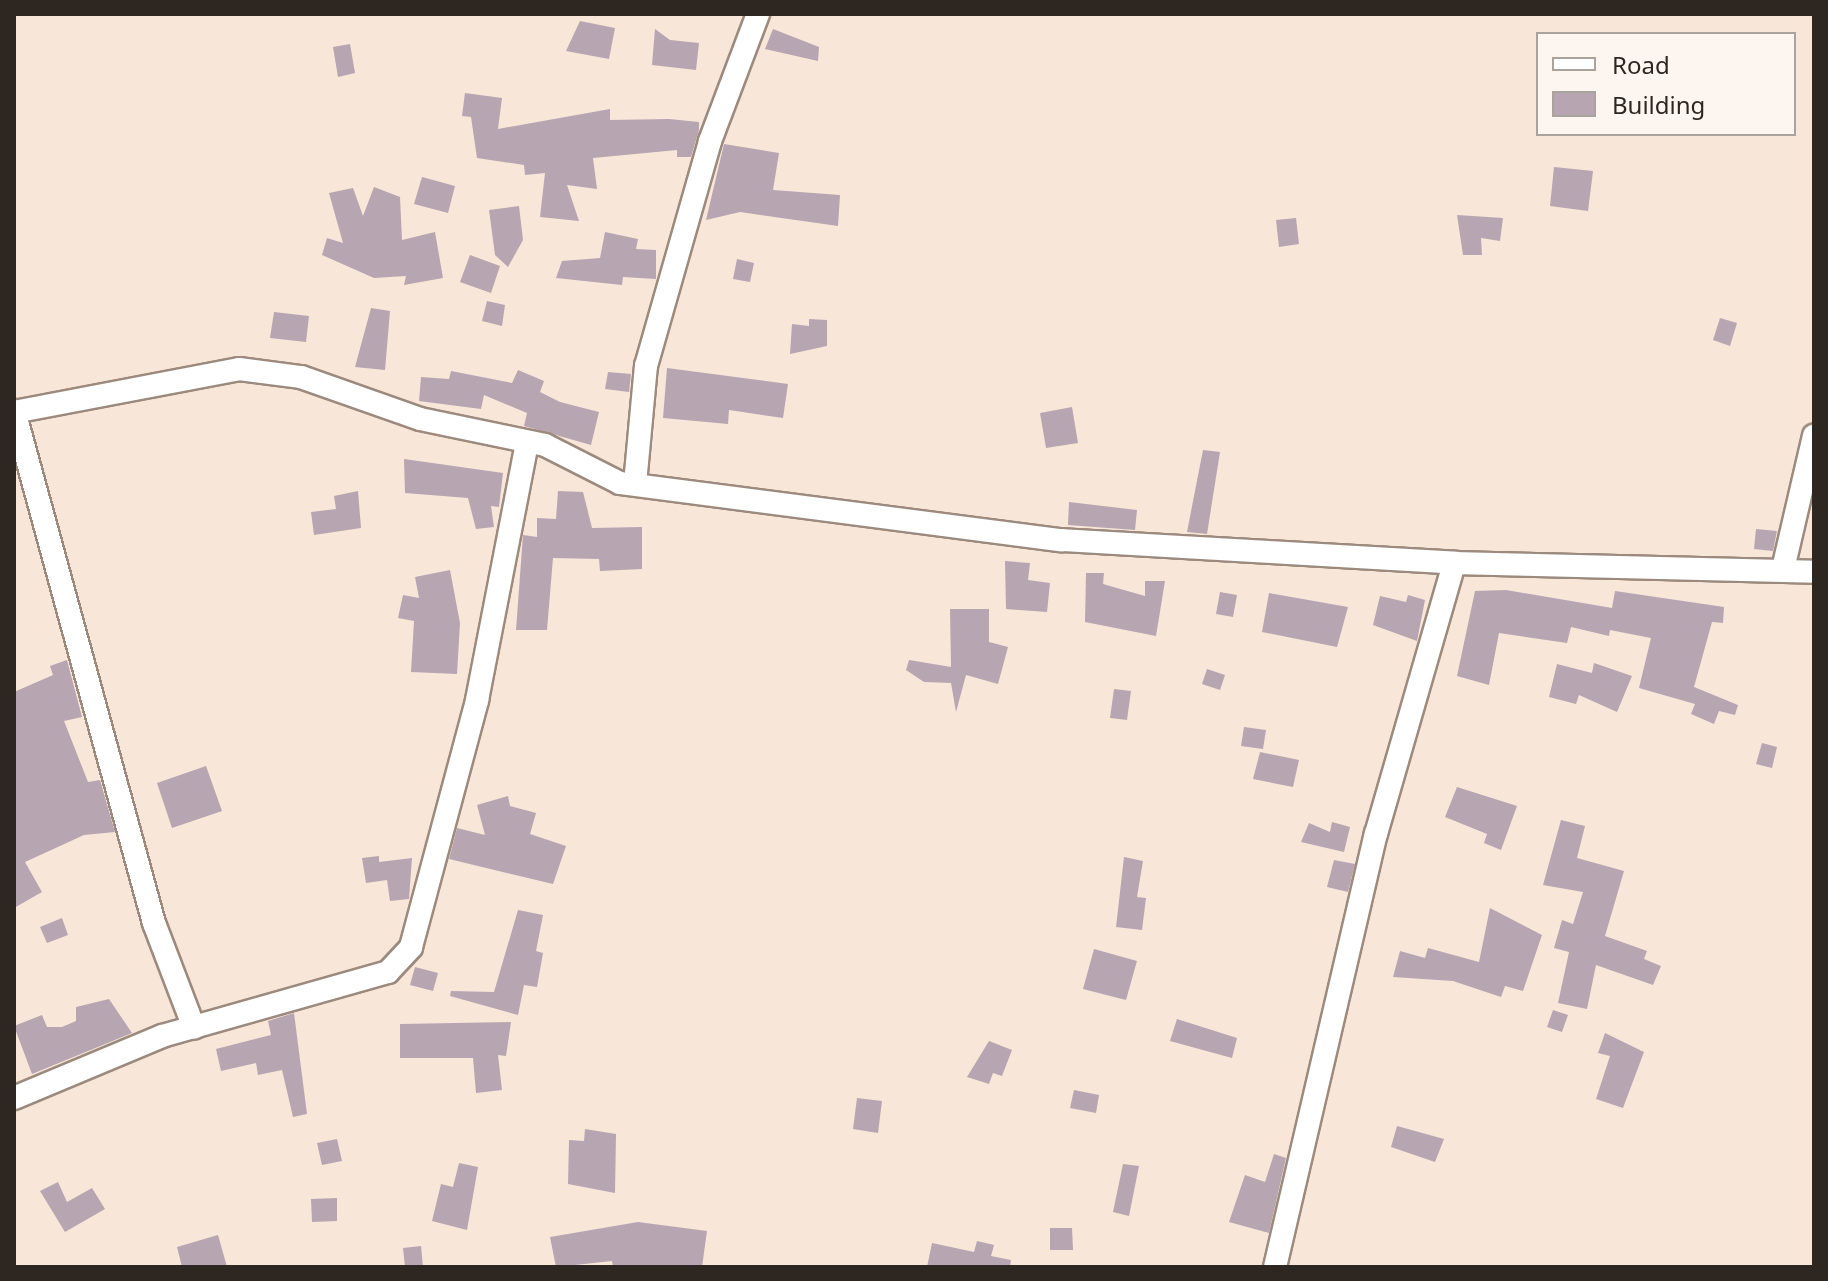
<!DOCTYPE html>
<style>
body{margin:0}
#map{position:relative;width:1828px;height:1281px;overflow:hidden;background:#f8e6d8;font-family:"Noto Sans",sans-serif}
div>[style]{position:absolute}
.building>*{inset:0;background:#b7a5b2}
.roads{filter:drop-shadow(2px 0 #9b8a7d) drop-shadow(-2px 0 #9b8a7d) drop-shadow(0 2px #9b8a7d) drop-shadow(0 -2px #9b8a7d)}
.street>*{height:22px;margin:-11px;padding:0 11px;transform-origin:11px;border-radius:11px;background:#fff}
span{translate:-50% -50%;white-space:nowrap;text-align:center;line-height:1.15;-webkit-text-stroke:6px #fdf5f0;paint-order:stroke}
.frame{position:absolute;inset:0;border:16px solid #2d2621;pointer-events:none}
.legend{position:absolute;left:1536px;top:32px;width:260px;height:104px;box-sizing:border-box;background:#fdf5f0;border:2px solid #aaa29d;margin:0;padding:10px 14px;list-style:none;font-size:24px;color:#2d2621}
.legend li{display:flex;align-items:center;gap:16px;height:40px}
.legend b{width:40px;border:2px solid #aaa29d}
</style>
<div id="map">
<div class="building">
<div style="clip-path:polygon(580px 21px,615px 28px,609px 59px,566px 51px)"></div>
<div style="clip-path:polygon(655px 29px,670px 40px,699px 43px,696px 70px,652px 65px)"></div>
<div style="clip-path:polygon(773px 29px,819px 47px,818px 61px,765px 49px)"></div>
<div style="clip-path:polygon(350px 44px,355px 73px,338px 77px,333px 47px)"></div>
<div style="clip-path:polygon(465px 93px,502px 98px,498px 129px,610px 109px,610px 120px,669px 119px,699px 122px,699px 130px,691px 157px,677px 157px,677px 150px,593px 158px,597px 189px,567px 185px,579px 221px,540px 217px,545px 173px,525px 175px,524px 165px,477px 158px,471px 117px,462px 116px)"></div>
<div style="clip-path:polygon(724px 144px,779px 153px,773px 190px,840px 195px,838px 226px,740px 212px,706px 220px)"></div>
<div style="clip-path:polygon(1554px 167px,1593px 171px,1588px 211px,1550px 206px)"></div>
<div style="clip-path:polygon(422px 177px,455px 186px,448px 213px,414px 204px)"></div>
<div style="clip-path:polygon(374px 187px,400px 197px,402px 240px,435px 232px,443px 278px,404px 285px,406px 276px,374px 278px,322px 255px,327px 238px,343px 243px,329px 193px,353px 188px,363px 216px)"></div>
<div style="clip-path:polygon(519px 206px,523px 240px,508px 267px,495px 255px,489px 210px)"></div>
<div style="clip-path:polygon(1457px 215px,1503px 218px,1500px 241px,1481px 238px,1482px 255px,1463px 255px)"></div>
<div style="clip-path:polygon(1296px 218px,1299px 244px,1279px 247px,1276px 220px)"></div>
<div style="clip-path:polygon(605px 232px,638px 239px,636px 249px,656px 250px,656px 279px,623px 277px,622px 285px,556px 278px,562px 261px,600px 258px)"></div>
<div style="clip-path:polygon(470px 255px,500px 266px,491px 293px,460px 282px)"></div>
<div style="clip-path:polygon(737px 259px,754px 263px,750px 282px,733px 279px)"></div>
<div style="clip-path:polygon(487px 301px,505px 305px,502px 326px,482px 321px)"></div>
<div style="clip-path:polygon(371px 308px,390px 311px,385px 370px,355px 367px)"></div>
<div style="clip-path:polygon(274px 312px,309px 316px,306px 342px,270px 338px)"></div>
<div style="clip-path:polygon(1720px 318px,1737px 323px,1730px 346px,1713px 340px)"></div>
<div style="clip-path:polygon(809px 319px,827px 320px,827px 346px,790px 354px,792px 324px,809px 326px)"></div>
<div style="clip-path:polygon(667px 368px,788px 384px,783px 418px,729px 410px,728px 424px,663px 418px)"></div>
<div style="clip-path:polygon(518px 370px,544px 381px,540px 392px,560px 402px,599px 412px,591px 445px,524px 426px,527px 413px,484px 395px,481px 409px,419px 401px,421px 377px,449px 379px,451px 371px,512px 383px)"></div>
<div style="clip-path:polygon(608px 372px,631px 374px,629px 392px,605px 389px)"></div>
<div style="clip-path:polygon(1072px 407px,1078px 443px,1046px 448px,1040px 413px)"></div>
<div style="clip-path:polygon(1203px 450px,1220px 452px,1207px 534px,1187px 532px)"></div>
<div style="clip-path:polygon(404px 459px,503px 473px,499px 507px,491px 506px,494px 527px,476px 529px,468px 498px,405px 493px)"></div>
<div style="clip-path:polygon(358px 491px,361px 528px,314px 535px,311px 512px,336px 509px,334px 496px)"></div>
<div style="clip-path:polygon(558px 491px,583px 492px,592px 528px,642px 527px,642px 569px,600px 571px,599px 559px,553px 558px,547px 630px,516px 630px,523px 535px,537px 537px,537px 518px,556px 519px)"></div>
<div style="clip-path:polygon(1069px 502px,1137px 510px,1135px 530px,1068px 525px)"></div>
<div style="clip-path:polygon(1756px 529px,1777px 531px,1773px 551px,1754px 549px)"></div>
<div style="clip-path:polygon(1005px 561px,1030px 563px,1028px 580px,1050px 583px,1047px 612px,1006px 609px)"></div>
<div style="clip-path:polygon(450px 570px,460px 623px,457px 674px,411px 672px,414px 621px,398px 618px,403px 595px,419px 598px,415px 577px)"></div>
<div style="clip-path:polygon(1086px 573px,1104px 573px,1103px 584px,1145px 596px,1145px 581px,1165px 581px,1156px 636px,1085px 622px)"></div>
<div style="clip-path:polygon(1506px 590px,1612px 608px,1615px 591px,1724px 607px,1723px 623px,1712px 622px,1694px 687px,1738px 705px,1735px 715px,1719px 711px,1714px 724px,1691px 714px,1695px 704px,1639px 688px,1651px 638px,1610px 630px,1609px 636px,1571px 627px,1567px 643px,1499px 633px,1489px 685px,1457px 676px,1475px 591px)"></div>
<div style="clip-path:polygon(1220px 592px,1237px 595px,1233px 617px,1216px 614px)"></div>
<div style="clip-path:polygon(1269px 593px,1348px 607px,1337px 647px,1262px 632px)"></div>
<div style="clip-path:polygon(1408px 595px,1425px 600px,1417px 641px,1373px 625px,1380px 596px,1406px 602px)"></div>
<div style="clip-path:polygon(950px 609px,989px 609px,989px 642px,1008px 647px,998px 684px,966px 675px,956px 712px,951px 683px,924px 682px,906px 670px,909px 660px,951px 667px)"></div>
<div style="clip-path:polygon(67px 660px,82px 717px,64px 721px,88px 782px,100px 780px,115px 832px,84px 835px,25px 862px,42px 892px,14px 908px,14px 692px,53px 675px,50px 666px)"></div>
<div style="clip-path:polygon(1594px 663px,1632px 676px,1617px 712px,1579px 695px,1576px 704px,1549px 697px,1557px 664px,1592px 673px)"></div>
<div style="clip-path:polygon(1207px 669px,1225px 675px,1220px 690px,1202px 684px)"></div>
<div style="clip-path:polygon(1114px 689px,1131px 691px,1127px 720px,1110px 718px)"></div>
<div style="clip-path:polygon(1244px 727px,1266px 730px,1263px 749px,1241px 746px)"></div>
<div style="clip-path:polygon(1762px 743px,1777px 747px,1772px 768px,1756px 764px)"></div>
<div style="clip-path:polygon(1260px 752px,1299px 760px,1293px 787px,1253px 779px)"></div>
<div style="clip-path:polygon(206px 766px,222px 811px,172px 828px,157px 783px)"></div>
<div style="clip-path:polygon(1457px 787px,1517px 806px,1501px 850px,1484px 843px,1487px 834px,1445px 817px)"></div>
<div style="clip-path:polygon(508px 796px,510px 806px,536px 813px,530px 834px,566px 846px,553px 884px,449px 859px,457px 828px,485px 835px,477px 805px)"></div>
<div style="clip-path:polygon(1561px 820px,1585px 826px,1577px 858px,1624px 871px,1605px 936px,1647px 951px,1644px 959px,1661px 966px,1653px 985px,1596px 965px,1587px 1009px,1558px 1003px,1569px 952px,1554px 948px,1562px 920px,1573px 924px,1583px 892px,1543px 885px)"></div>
<div style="clip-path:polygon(1332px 822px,1350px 827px,1344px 852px,1301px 842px,1309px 823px,1330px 832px)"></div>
<div style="clip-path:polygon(379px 856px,379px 862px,412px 858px,409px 899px,390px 901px,387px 880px,366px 883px,362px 858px)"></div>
<div style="clip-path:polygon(1124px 857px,1143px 861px,1137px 897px,1146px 898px,1142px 930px,1116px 927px)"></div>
<div style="clip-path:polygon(1334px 860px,1355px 864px,1348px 892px,1327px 887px)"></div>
<div style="clip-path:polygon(1490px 908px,1542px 935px,1523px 991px,1505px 986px,1501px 997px,1453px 981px,1393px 977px,1400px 951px,1425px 958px,1428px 948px,1479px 962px)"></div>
<div style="clip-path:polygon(518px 910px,543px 915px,536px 951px,543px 953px,537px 987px,524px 985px,518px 1015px,450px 996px,451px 991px,494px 992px)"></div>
<div style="clip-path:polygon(62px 918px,68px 935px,47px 943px,40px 927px)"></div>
<div style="clip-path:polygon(1094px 949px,1137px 961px,1126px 1000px,1083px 989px)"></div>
<div style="clip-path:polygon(415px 967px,438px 973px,433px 991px,410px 985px)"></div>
<div style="clip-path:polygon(109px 999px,132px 1033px,32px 1074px,14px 1026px,42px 1015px,47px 1027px,62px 1027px,76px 1021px,76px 1007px)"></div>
<div style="clip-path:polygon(1553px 1010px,1568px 1015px,1562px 1032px,1547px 1027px)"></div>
<div style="clip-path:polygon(294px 1013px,307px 1114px,293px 1117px,282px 1070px,258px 1075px,256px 1063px,221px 1071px,216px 1049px,271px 1035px,268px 1021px)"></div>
<div style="clip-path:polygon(1177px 1019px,1237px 1038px,1232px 1058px,1170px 1041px)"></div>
<div style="clip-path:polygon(511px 1022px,506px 1056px,498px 1055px,502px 1090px,476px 1093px,473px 1058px,400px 1058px,400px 1024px)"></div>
<div style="clip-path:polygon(1605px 1033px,1644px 1052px,1623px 1108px,1596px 1099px,1610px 1056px,1598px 1053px)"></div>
<div style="clip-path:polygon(989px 1041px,1012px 1050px,1002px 1076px,993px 1073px,989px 1084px,967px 1077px)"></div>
<div style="clip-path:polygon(1074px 1090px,1099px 1095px,1096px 1113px,1070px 1108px)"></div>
<div style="clip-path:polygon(857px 1098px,882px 1101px,878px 1133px,853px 1129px)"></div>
<div style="clip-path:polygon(1397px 1126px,1444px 1139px,1435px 1162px,1391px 1147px)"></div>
<div style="clip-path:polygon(585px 1129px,616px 1134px,615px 1193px,568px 1184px,569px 1140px,584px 1141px)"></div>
<div style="clip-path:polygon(337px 1139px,342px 1161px,322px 1165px,317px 1143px)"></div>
<div style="clip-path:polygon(1274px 1154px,1286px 1158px,1269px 1233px,1229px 1222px,1245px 1175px,1265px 1182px)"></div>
<div style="clip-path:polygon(459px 1163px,478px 1167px,467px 1230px,432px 1221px,441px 1184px,453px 1187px)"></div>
<div style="clip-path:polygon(1123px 1164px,1139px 1166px,1129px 1216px,1113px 1212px)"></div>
<div style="clip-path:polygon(58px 1182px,67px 1202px,92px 1188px,105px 1209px,65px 1232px,40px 1191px)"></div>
<div style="clip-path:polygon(337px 1198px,337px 1221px,312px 1222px,311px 1199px)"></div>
<div style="clip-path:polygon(638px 1222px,707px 1231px,702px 1267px,613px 1267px,612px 1261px,556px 1267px,550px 1237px)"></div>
<div style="clip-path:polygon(1050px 1228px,1072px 1228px,1073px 1250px,1050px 1250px)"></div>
<div style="clip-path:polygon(218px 1235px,227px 1267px,182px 1267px,177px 1247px)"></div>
<div style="clip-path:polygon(977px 1241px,994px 1245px,991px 1256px,1011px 1260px,1010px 1267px,927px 1267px,932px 1243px,974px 1252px)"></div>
<div style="clip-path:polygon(421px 1246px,423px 1267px,405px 1267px,403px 1248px)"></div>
</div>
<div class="roads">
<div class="street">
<div style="left:14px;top:411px;width:531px;rotate:74.71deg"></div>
<div style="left:154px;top:923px;width:112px;rotate:69.1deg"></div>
<div style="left:14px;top:412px;width:229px;rotate:-10.8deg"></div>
<div style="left:239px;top:369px;width:63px;rotate:7.4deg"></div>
<div style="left:301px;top:377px;width:126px;rotate:19.4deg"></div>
<div style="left:420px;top:419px;width:128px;rotate:11.7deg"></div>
<div style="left:545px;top:445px;width:84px;rotate:26.9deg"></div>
<div style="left:620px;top:483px;width:445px;rotate:7.4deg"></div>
<div style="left:1061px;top:540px;width:394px;rotate:3.3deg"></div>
<div style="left:1454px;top:563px;width:360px;rotate:1.4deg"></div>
<div style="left:635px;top:484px;width:119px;rotate:-84.7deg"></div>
<div style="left:646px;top:366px;width:234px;rotate:-74.1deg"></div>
<div style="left:710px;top:141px;width:136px;rotate:-69.3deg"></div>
<div style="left:1783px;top:569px;width:137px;rotate:-76.9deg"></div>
<div style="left:14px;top:1098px;width:160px;rotate:-22.7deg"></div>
<div style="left:162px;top:1036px;width:235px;rotate:-15.8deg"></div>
<div style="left:388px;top:972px;width:34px;rotate:-47deg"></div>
<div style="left:411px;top:947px;width:256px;rotate:-75deg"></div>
<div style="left:477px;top:700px;width:263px;rotate:-79deg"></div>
<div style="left:1275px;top:1267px;width:445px;rotate:-76.9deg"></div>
<div style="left:1376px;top:834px;width:282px;rotate:-73.9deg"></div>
</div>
</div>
<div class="frame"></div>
<ul class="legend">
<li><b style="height:10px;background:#fff"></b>Road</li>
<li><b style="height:22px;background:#b7a5b2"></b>Building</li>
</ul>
</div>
